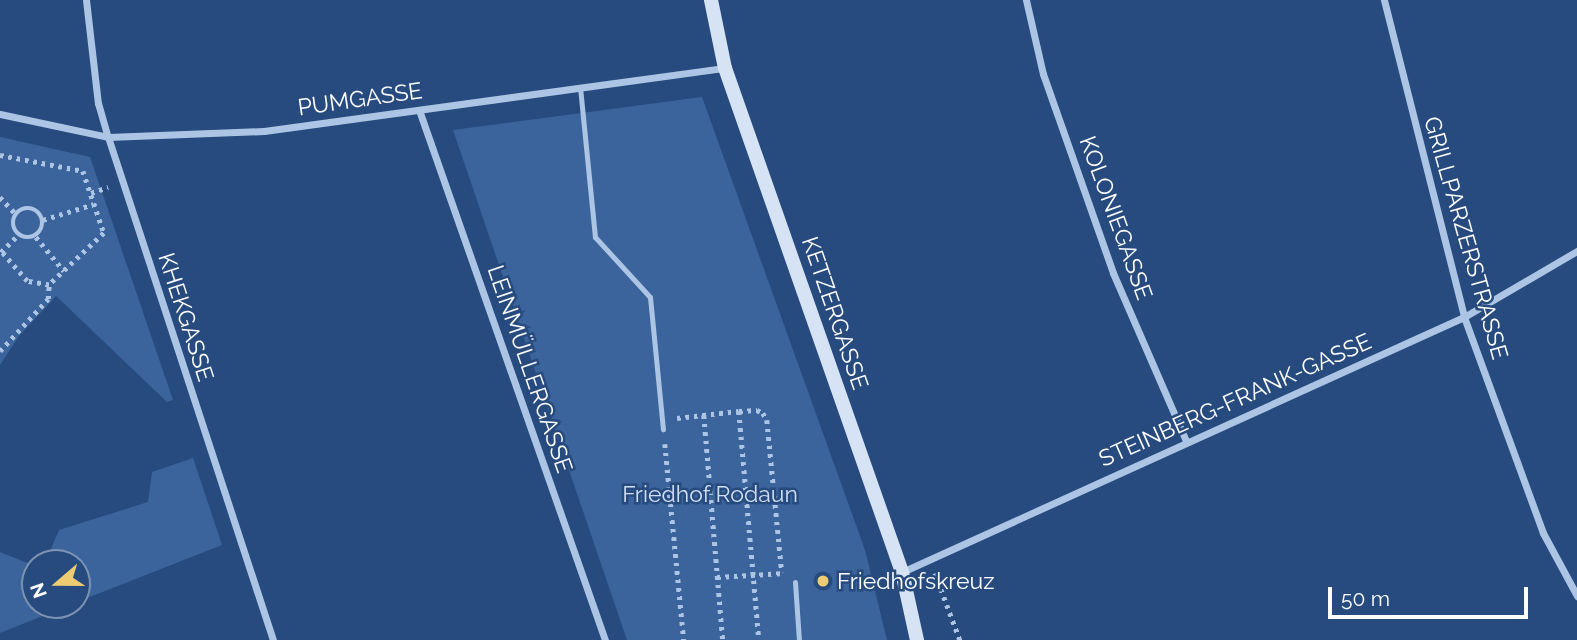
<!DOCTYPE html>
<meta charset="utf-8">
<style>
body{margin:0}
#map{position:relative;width:1577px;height:640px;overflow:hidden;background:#274b7e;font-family:Raleway,sans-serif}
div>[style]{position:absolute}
.green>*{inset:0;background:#3b649c}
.path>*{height:4.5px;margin-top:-2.25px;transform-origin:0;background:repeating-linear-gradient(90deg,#adc5e5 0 3.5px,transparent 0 8.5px)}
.path>.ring{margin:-2.25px;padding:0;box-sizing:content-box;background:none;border:4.5px solid #adc5e5;border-radius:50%}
.lane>*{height:5px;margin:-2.5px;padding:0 2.5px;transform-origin:2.5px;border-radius:2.5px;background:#adc5e5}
.street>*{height:7px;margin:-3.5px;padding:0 3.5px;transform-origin:3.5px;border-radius:3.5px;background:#adc5e5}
.secondary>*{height:14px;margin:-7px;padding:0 7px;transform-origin:7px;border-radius:7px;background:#d6e3f5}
.dots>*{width:19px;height:19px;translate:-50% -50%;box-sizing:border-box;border:4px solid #274b7e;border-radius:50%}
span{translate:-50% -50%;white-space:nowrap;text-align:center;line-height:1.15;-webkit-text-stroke:5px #274b7e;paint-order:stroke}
.street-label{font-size:23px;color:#fff}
.park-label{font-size:23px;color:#d0dff4}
.poi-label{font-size:23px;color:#fff}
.left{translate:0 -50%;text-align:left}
.north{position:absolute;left:21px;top:549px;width:70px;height:70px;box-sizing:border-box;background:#274b7e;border:2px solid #7d93b2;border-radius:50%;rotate:250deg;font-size:19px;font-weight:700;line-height:28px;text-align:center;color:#fff}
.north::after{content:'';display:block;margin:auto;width:24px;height:32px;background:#eecd72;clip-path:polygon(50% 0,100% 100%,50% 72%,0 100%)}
.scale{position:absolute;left:1328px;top:587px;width:200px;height:32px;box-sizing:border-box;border:4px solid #fff;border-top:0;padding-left:9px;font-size:21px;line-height:24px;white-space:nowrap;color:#fff;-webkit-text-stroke:5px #274b7e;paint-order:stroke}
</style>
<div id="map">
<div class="green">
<div style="clip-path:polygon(702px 97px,865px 550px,887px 640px,627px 640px,453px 130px)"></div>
<div style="clip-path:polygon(0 137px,90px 157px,173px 400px,167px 402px,56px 296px,19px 336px,0 365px)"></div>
<div style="clip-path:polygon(193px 458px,222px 545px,77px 602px,77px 563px,45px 563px,59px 530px,148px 502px,152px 472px)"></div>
<div style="clip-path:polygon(0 552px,35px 566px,35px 605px,70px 605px,0 633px)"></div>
</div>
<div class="path">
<div style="left:0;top:155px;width:85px;rotate:10.9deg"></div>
<div style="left:83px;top:171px;width:65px;rotate:71.3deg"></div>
<div style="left:104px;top:233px;width:76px;rotate:136.6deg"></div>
<div style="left:49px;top:285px;width:22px;rotate:-170deg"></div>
<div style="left:27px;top:281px;width:41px;rotate:-131.1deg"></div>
<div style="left:91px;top:193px;width:18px;rotate:-19deg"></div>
<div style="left:0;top:197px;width:22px;rotate:47deg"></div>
<div class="ring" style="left:13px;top:208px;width:25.5px;height:25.5px"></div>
<div style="left:43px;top:220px;width:53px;rotate:-17.4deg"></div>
<div style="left:36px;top:237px;width:44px;rotate:50.5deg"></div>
<div style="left:1px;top:252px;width:24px;rotate:-45deg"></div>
<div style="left:0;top:351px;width:71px;rotate:-47.3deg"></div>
<div style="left:48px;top:299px;width:14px;rotate:-86deg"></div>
<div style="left:739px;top:411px;width:18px;rotate:-3deg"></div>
<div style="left:757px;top:410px;width:7px;rotate:27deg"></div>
<div style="left:763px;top:413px;width:8px;rotate:60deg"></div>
<div style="left:767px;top:420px;width:153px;rotate:84.4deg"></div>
<div style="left:704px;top:415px;width:226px;rotate:85.2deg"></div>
<div style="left:677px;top:418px;width:62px;rotate:-6.4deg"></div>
<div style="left:739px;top:411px;width:230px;rotate:85deg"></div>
<div style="left:665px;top:444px;width:197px;rotate:84.5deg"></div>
<div style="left:935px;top:573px;width:72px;rotate:69.5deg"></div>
<div style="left:717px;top:577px;width:68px;rotate:-3.4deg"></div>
</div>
<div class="lane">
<div style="left:580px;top:87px;width:151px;rotate:84.3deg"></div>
<div style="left:595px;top:237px;width:81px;rotate:47.5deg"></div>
<div style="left:650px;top:297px;width:133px;rotate:84.4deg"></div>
<div style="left:795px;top:582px;width:58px;rotate:86.1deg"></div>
</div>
<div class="street">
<div style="left:86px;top:0;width:104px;rotate:83.4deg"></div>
<div style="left:98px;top:103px;width:35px;rotate:74deg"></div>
<div style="left:108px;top:137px;width:529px;rotate:71.84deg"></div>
<div style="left:1026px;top:0;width:76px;rotate:77.1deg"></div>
<div style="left:1043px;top:74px;width:211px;rotate:70.6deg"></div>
<div style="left:1113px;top:273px;width:185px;rotate:66.5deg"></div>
<div style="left:1384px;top:0;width:327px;rotate:75.8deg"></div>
<div style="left:1464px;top:317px;width:230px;rotate:69.9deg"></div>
<div style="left:1543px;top:533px;width:72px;rotate:61.6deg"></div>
<div style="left:419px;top:110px;width:562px;rotate:70.66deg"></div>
<div style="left:0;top:114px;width:110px;rotate:12deg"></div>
<div style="left:108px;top:137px;width:156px;rotate:-2.2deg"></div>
<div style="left:264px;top:131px;width:465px;rotate:-7.8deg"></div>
<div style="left:902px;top:572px;width:617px;rotate:-24.41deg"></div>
<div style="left:1464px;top:317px;width:131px;rotate:-30.3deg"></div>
</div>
<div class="secondary">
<div style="left:711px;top:0;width:69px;rotate:78.4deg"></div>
<div style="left:725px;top:68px;width:534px;rotate:70.65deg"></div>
<div style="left:902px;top:572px;width:70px;rotate:77.6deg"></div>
</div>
<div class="dots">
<div style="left:823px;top:581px;background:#eecd72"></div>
</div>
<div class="street-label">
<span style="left:360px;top:99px;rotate:-8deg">PUMGASSE</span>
<span style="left:1116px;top:218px;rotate:70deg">KOLONIEGASSE</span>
<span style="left:1466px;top:238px;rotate:74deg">GRILLPARZERSTRASSE</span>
<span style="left:835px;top:313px;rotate:71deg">KETZERGASSE</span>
<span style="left:186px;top:317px;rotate:72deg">KHEKGASSE</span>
<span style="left:530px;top:369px;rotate:71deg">LEINMÜLLERGASSE</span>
<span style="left:1235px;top:400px;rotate:-24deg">STEINBERG-FRANK-GASSE</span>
</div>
<div class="park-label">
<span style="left:710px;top:494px">Friedhof Rodaun</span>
</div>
<div class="poi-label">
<span class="left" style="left:837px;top:581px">Friedhofskreuz</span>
</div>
<div class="north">N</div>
<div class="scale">50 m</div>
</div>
